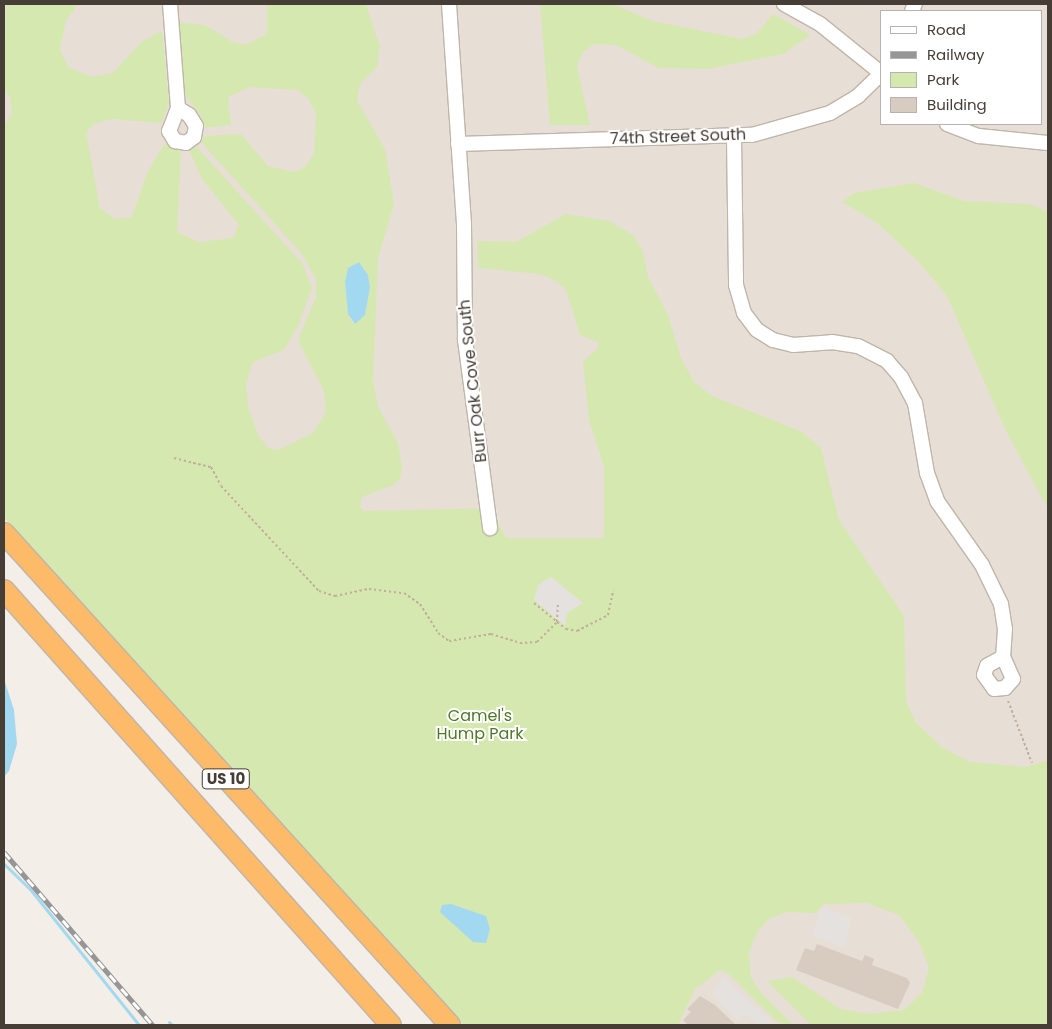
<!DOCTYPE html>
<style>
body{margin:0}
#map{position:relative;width:1052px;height:1029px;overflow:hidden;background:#f3eee7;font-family:Poppins,sans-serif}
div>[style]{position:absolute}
.residential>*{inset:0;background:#e7dfd5}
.green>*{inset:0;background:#d5e8b0}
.parking>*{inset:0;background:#e4e1df}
.water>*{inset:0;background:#a3d9f0}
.stream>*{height:3px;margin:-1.5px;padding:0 1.5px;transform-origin:1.5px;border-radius:1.5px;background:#a3d9f0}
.building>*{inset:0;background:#d8cbbf}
.path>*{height:2px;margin-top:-1px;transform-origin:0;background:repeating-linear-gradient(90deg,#c1af9b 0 2.5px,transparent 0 5px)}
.roads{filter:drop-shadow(1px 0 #bfb5a9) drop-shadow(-1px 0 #bfb5a9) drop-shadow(0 1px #bfb5a9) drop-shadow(0 -1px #bfb5a9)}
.minor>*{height:14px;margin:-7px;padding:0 7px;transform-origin:7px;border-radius:7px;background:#fff}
.highway>*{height:20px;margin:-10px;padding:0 10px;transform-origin:10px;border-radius:10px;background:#fdba68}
.rail>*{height:5px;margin-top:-2.5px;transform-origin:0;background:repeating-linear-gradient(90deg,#fff 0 9px,#969696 0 18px);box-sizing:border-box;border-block:1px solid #969696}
span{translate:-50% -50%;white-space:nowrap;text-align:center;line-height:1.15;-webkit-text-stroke:4px #fff;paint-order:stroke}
.shield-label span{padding:1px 4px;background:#fff;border:1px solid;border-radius:4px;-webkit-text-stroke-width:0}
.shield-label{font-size:15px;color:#463e36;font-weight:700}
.street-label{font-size:16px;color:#463e36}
.park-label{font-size:16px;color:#507829}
.frame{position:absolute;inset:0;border:5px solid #463e36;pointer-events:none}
.legend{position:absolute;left:880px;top:10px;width:162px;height:115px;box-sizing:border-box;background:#fff;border:1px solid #b5b2af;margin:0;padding:6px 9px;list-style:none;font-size:15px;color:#463e36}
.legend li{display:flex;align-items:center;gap:10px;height:25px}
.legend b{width:25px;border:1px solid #b5b2af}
</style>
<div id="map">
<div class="residential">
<div style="clip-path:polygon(evenodd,4px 4px,1048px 4px,1048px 243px,967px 320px,1048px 496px,1048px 764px,1028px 772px,958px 768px,615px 539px,507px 538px,499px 525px,496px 508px,339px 514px,4px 278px,4px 4px,881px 11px,1041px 11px,1041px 124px,881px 124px,881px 11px)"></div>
<div style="clip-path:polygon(970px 845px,971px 1025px,668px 1025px,718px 846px)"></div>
</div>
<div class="green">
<div style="clip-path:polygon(evenodd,6px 4px,79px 4px,66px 20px,60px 50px,68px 67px,92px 77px,113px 73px,141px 42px,162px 31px,169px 103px,161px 123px,112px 119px,94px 124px,86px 132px,100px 208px,115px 219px,132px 217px,147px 173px,165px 143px,181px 151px,177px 232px,199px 242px,233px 238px,239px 225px,202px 179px,189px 150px,196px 146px,302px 263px,312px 288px,298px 326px,284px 350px,253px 362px,246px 384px,248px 407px,258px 435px,268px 448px,278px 450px,313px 433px,326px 412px,324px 391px,298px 340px,316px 297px,316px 279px,302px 254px,201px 142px,204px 136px,241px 134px,268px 166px,294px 172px,305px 167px,314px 153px,316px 114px,308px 98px,297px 90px,250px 87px,228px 97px,231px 125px,205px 128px,201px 116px,183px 92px,176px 22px,205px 25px,232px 42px,245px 45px,267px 34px,267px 4px,366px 4px,380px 47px,377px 67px,360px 84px,357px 101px,385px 149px,394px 204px,378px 258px,373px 380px,378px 407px,398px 443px,402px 467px,400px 479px,393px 485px,362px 497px,360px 507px,364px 511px,495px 508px,499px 525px,507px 538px,604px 538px,604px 467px,589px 420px,583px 361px,598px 349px,598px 342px,580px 335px,566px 290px,555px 280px,540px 274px,478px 268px,478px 241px,516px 242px,566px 214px,609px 221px,633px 235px,643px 251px,648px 277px,668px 315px,681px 358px,694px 382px,712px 396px,802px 432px,821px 448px,839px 520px,904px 616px,906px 701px,916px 723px,943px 748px,970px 762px,1025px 767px,1048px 760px,1048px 1025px,811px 1025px,767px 981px,792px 977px,841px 1009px,868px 1014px,904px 1010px,922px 993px,929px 968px,919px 942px,899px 915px,867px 903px,824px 904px,815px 913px,786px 912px,769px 919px,757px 932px,749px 953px,751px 978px,761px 993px,793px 1025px,777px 1022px,729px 974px,720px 970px,695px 989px,678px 1025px,463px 1025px,4px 518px,4px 127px,12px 113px,10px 96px,4px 91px,6px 4px,359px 262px,368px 275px,370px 287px,365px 315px,352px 322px,348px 314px,345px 282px,348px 268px,359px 262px)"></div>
<div style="clip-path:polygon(540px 4px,612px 4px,653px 21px,742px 39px,756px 34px,773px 14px,811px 35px,783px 54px,708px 69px,659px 68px,616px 45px,594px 44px,582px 53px,577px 66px,590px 125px,550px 125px)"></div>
<div style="clip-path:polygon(914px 183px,964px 201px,1030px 204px,1048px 212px,1048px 509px,1006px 431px,947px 296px,919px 262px,876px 222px,842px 202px,854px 193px)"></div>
</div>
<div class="parking">
<div style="clip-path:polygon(551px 577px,583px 603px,567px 613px,565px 626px,534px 600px,538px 585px)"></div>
<div style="clip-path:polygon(822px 907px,851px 918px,844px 947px,812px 935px)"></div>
<div style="clip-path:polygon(724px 977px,775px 1025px,758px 1025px,746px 1014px,738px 1020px,713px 995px)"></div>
</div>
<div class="water">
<div style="clip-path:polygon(359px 262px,368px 275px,370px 287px,365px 315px,355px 324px,348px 314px,345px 282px,348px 268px)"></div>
<div style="clip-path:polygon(4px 679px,14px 710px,17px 744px,9px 771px,4px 777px)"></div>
<div style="clip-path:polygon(451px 904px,486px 916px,490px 929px,486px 943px,473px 942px,440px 912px,442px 905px)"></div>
</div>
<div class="stream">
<div style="left:4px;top:864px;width:36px;rotate:44deg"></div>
<div style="left:30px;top:889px;width:174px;rotate:51.3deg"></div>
<div style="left:169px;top:1022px;width:4px;rotate:45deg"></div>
</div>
<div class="building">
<div style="clip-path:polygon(817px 944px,862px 961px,865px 955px,874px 959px,872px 965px,907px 978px,910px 983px,898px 1009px,796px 970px,805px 948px,814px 951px)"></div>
<div style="clip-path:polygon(700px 996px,715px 1005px,736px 1025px,688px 1025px,683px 1020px,691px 1012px,687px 1009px)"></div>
</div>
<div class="path">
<div style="left:174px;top:458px;width:38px;rotate:14deg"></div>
<div style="left:211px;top:467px;width:21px;rotate:62deg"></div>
<div style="left:221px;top:486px;width:144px;rotate:47deg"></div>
<div style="left:319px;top:591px;width:17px;rotate:17deg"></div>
<div style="left:335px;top:596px;width:35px;rotate:-12deg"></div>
<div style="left:369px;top:589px;width:35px;rotate:7deg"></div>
<div style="left:404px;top:593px;width:19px;rotate:35deg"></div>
<div style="left:420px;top:604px;width:34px;rotate:58deg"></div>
<div style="left:438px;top:633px;width:14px;rotate:36deg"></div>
<div style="left:449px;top:641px;width:43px;rotate:-9.5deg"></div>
<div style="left:491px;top:634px;width:30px;rotate:17deg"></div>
<div style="left:520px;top:643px;width:17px;rotate:-3deg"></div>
<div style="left:537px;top:642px;width:28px;rotate:-45deg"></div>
<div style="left:557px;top:622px;width:20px;rotate:-87deg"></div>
<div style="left:534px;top:603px;width:41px;rotate:39.1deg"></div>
<div style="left:566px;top:629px;width:11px;rotate:10deg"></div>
<div style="left:577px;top:631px;width:35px;rotate:-27deg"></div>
<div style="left:608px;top:615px;width:25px;rotate:-78deg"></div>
<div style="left:1008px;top:701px;width:66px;rotate:68.8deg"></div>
</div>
<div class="roads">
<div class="minor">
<div style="left:170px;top:4px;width:104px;rotate:85.6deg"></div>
<div style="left:178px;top:108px;width:25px;rotate:111deg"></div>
<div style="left:169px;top:131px;width:12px;rotate:59deg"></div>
<div style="left:175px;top:141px;width:11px;rotate:10deg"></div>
<div style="left:186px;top:143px;width:10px;rotate:-37deg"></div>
<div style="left:194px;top:137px;width:11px;rotate:-80deg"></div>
<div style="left:196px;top:126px;width:13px;rotate:-122deg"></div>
<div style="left:189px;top:115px;width:13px;rotate:-148deg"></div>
<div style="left:449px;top:4px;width:221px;rotate:86.1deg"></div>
<div style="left:464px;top:224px;width:116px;rotate:89.5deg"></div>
<div style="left:465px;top:340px;width:190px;rotate:82.4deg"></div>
<div style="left:784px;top:4px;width:41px;rotate:29.1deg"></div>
<div style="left:820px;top:24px;width:78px;rotate:38.8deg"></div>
<div style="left:912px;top:11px;width:8px;rotate:-67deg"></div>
<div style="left:947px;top:124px;width:34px;rotate:21deg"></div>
<div style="left:979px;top:136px;width:69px;rotate:5.8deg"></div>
<div style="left:734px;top:137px;width:148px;rotate:89.2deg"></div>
<div style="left:736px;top:285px;width:29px;rotate:74deg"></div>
<div style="left:744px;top:313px;width:21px;rotate:53deg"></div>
<div style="left:757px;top:330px;width:19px;rotate:32deg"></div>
<div style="left:773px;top:340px;width:21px;rotate:14deg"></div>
<div style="left:793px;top:345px;width:39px;rotate:-4deg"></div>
<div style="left:832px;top:342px;width:26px;rotate:9deg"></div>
<div style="left:858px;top:346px;width:33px;rotate:27deg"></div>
<div style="left:887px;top:361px;width:21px;rotate:49deg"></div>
<div style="left:901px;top:377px;width:30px;rotate:62deg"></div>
<div style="left:915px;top:403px;width:71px;rotate:80.3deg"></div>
<div style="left:927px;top:473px;width:30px;rotate:70deg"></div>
<div style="left:937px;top:501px;width:78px;rotate:54.9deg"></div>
<div style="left:982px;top:565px;width:43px;rotate:64deg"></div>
<div style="left:1001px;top:604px;width:25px;rotate:81deg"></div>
<div style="left:1005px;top:629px;width:28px;rotate:94deg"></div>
<div style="left:1003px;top:657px;width:18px;rotate:151deg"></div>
<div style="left:987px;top:666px;width:9px;rotate:108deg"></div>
<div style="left:984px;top:675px;width:17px;rotate:54deg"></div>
<div style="left:994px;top:689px;width:11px;rotate:-5deg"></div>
<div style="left:1005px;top:688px;width:12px;rotate:-48deg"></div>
<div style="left:1013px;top:679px;width:24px;rotate:-114deg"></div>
<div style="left:458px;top:144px;width:294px;rotate:-1.8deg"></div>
<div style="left:752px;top:135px;width:81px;rotate:-15.8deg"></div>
<div style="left:830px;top:113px;width:33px;rotate:-31deg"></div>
<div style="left:858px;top:96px;width:32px;rotate:-44deg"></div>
</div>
<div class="highway">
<div style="left:4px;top:533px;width:664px;rotate:47.81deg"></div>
<div style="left:4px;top:590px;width:582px;rotate:48.34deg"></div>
</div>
</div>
<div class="rail">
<div style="left:4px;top:852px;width:228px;rotate:49.3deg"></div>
</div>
<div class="shield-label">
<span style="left:226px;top:779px">US 10</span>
</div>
<div class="street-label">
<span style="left:678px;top:137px;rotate:-2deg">74th Street South</span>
<span style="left:473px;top:381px;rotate:-96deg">Burr Oak Cove South</span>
</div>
<div class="park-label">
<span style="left:480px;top:725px">Camel's<br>Hump Park</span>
</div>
<div class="frame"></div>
<ul class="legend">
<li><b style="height:6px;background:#fff"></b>Road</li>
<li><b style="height:6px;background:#969696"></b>Railway</li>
<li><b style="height:14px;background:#d5e8b0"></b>Park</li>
<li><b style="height:14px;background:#d8cbbf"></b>Building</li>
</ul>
</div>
